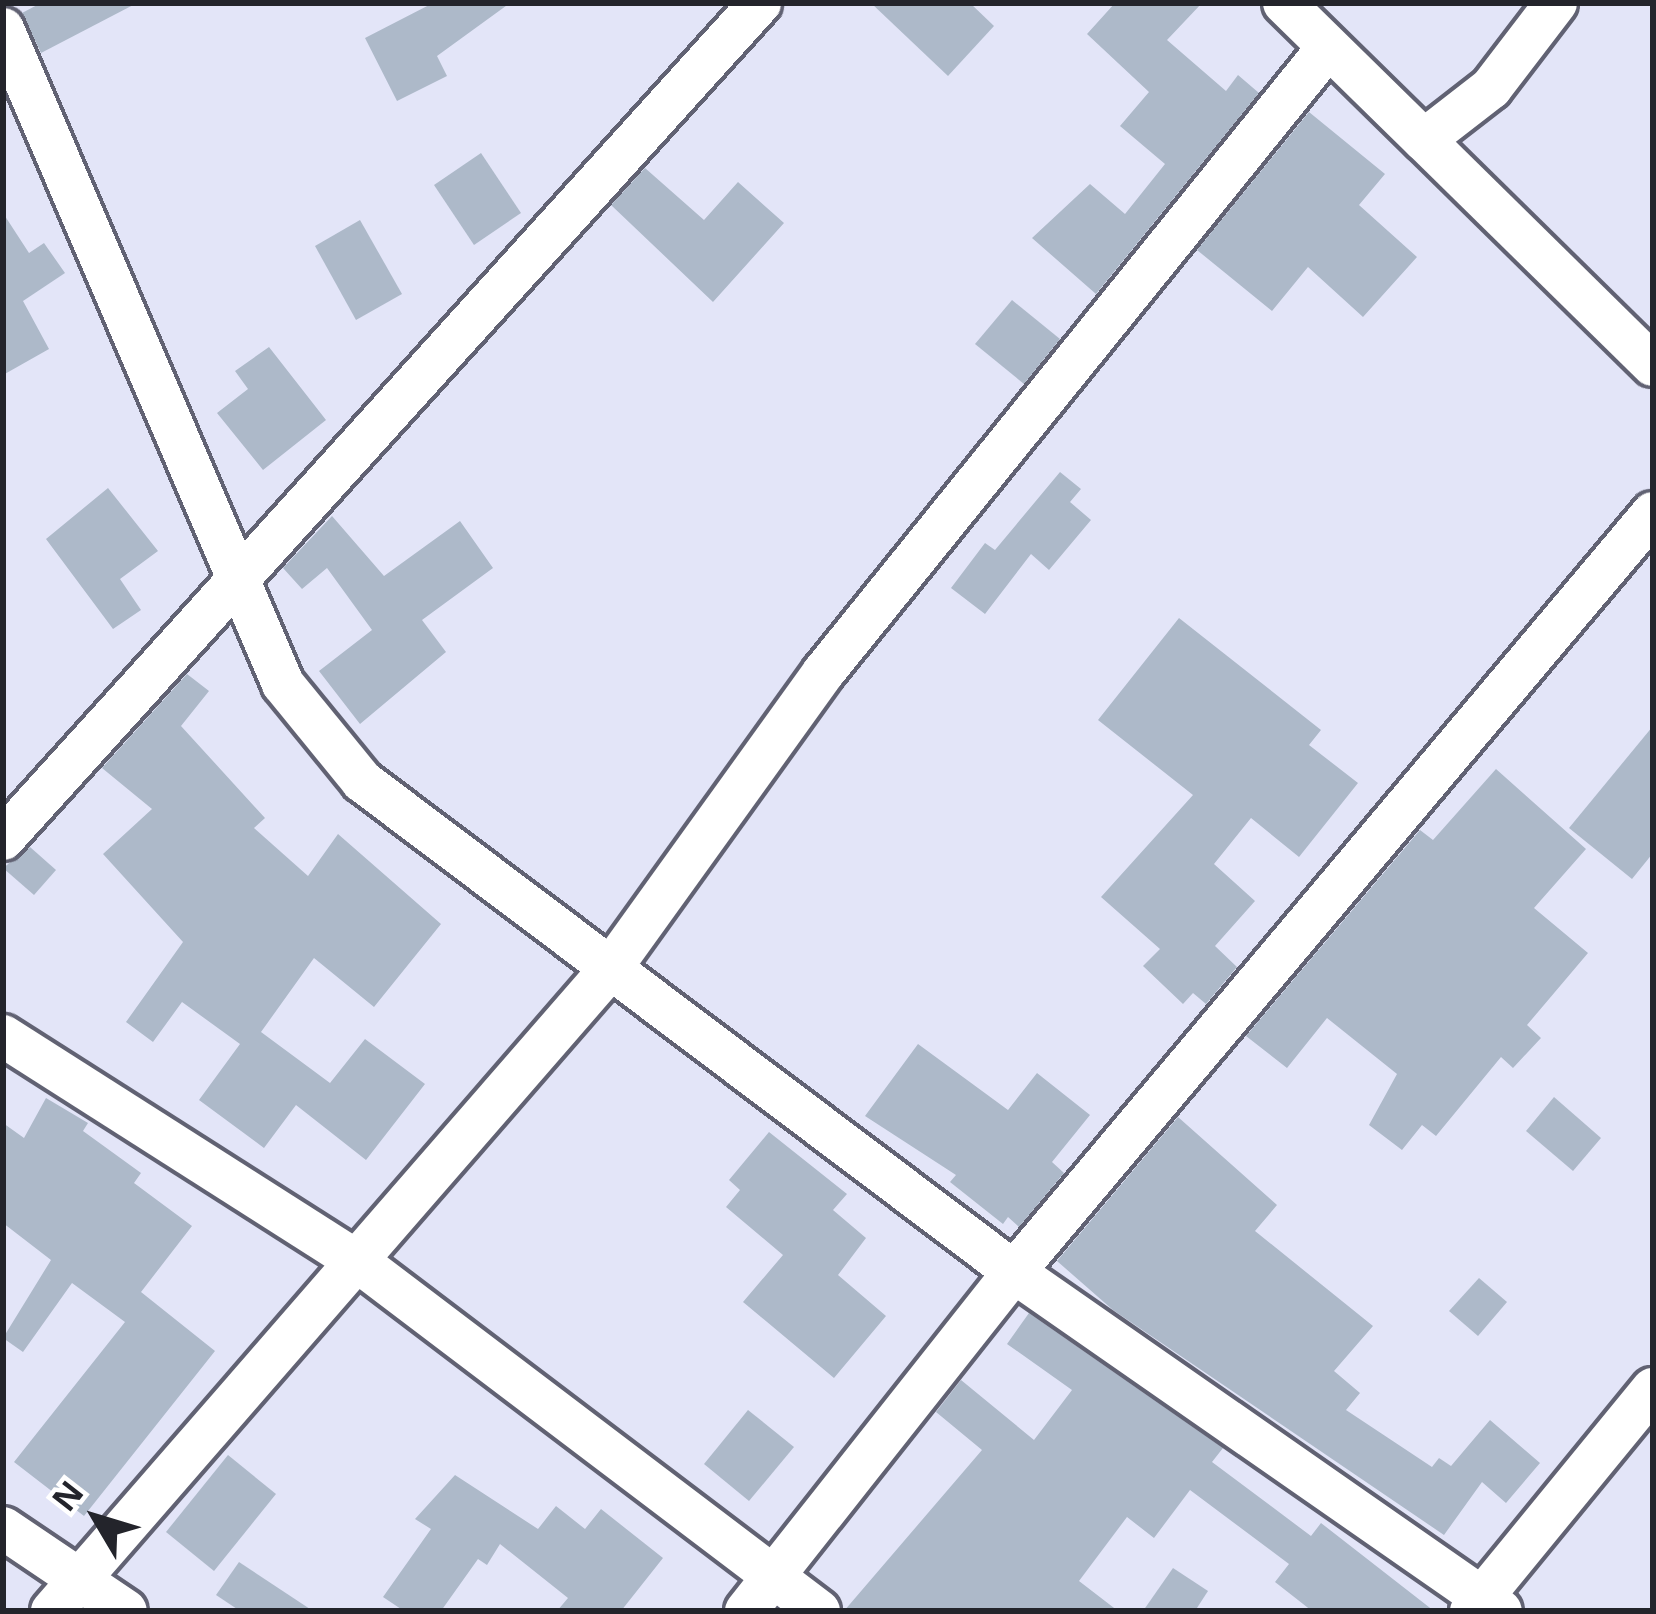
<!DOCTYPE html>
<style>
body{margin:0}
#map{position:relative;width:1656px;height:1614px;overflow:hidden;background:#e3e5f8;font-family:"Open Sans",sans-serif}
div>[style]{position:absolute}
.building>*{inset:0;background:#adb9c9}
.roads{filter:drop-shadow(3px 0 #616273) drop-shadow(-3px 0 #616273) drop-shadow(0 3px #616273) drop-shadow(0 -3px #616273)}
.minor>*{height:42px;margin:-21px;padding:0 21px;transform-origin:21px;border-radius:21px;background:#fff}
span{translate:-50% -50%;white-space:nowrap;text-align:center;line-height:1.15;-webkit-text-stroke:12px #fff;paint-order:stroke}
.frame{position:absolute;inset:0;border:6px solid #23242b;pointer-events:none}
.north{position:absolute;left:36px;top:1458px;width:120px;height:120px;-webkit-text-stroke:9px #fff;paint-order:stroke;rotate:308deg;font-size:33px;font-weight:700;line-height:48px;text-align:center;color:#23242b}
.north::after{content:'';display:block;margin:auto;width:42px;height:54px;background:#23242b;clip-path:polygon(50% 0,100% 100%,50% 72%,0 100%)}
</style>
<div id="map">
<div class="building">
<div style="clip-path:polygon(41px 3px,137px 3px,41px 53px,22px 13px)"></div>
<div style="clip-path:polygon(433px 3px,510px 3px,437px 56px,447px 76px,397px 101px,365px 38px)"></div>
<div style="clip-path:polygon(871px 3px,970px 3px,994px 26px,948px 76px)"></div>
<div style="clip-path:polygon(1115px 3px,1202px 3px,1167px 40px,1226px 91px,1238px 75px,1259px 93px,1096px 294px,1032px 238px,1090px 184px,1125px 214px,1165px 164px,1120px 126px,1149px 92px,1087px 34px)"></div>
<div style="clip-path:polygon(1309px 112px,1385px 174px,1359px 205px,1417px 257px,1363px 317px,1308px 267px,1272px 311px,1197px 250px)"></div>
<div style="clip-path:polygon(481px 153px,521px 213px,474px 245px,434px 185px)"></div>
<div style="clip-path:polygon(645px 168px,704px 220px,738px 182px,784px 223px,713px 302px,611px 205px)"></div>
<div style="clip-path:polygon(3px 213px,29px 253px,44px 243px,65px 273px,23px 301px,49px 349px,3px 375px)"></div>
<div style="clip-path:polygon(360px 220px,402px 294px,356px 320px,315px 246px)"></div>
<div style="clip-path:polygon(1012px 300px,1060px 339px,1024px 384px,975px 344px)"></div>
<div style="clip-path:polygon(269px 347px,326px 420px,263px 470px,217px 413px,248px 389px,235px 371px)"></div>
<div style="clip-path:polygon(1060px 472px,1081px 489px,1070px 502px,1091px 520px,1049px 570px,1031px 554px,985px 614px,951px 588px,985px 543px,995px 550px)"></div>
<div style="clip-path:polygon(108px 488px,158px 551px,120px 579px,141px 610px,113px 629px,46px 539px)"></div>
<div style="clip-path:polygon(332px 516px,384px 576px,460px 521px,493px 568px,422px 620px,446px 652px,360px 724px,319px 671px,372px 630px,327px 568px,302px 589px,283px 568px)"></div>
<div style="clip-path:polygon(1179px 618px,1321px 730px,1309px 745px,1358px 783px,1299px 857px,1251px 818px,1214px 864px,1255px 901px,1215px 946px,1237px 967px,1206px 1004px,1193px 993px,1183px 1004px,1143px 966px,1160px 949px,1101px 897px,1193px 795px,1098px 720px)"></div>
<div style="clip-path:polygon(187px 674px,209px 691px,181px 726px,265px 818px,254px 828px,308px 876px,338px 834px,441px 924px,374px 1007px,314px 958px,261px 1032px,330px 1083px,365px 1039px,425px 1084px,366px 1160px,296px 1105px,264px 1148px,199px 1100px,240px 1044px,182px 1002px,153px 1042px,126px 1022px,183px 942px,103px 854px,152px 809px,102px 768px)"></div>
<div style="clip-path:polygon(1653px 726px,1653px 853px,1632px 879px,1569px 828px)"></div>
<div style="clip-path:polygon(1496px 769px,1586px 849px,1534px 908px,1588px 953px,1527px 1025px,1541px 1038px,1513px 1068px,1501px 1057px,1436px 1136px,1422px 1125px,1402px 1150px,1369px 1125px,1397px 1074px,1327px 1018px,1287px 1068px,1246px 1036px,1420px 830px,1433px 840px)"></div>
<div style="clip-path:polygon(30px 847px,56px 870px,34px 895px,3px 868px)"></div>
<div style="clip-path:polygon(918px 1044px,1008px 1110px,1037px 1073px,1090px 1115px,1052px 1162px,1064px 1173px,1019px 1227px,1008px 1217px,1003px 1224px,950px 1182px,956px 1175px,865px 1116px)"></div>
<div style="clip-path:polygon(1554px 1097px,1601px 1138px,1573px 1171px,1526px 1131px)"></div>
<div style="clip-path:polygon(46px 1098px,88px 1123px,83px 1131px,141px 1173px,134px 1183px,192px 1226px,141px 1292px,215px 1351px,84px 1516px,14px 1462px,125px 1322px,72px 1283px,23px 1352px,3px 1338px,51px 1260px,3px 1223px,3px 1123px,24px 1138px)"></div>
<div style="clip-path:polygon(1178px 1117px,1277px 1205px,1255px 1231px,1373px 1326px,1334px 1371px,1360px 1393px,1346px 1410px,1432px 1467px,1439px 1458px,1451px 1466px,1490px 1420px,1540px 1463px,1506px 1503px,1482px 1482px,1444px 1535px,1113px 1310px,1057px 1261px)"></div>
<div style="clip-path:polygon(769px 1132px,847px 1194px,833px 1210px,866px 1238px,838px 1275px,886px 1316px,834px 1378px,743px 1302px,783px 1255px,726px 1207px,740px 1190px,729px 1180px)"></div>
<div style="clip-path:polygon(1479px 1278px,1507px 1302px,1478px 1336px,1449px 1311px)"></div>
<div style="clip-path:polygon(1029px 1313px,1223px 1448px,1212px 1462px,1311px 1536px,1321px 1523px,1434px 1611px,1312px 1611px,1275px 1582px,1289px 1564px,1190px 1490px,1154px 1538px,1127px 1517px,1079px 1581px,1118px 1611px,844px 1611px,982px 1450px,936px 1412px,961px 1380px,1034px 1440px,1072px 1390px,1007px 1344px)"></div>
<div style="clip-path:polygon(748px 1410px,794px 1447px,749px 1501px,704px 1464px)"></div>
<div style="clip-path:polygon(228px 1455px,276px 1494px,214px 1571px,166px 1532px)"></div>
<div style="clip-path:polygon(455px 1475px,538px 1529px,556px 1506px,585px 1529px,601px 1509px,663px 1558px,621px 1611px,557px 1611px,568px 1598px,500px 1544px,487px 1565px,478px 1559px,441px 1611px,404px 1611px,383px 1597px,431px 1529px,415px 1519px)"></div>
<div style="clip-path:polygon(239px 1562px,313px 1611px,240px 1611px,216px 1595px)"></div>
<div style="clip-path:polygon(1173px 1568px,1208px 1591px,1195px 1611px,1143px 1611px)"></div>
</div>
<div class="roads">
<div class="minor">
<div style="left:1284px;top:3px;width:196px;rotate:44.4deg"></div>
<div style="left:1424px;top:140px;width:85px;rotate:-37.8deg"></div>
<div style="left:1491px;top:88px;width:107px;rotate:-52.6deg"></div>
<div style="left:3px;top:29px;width:712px;rotate:66.85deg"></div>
<div style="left:283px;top:684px;width:125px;rotate:50.8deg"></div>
<div style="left:362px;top:781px;width:816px;rotate:36.98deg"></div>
<div style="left:1014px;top:1272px;width:593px;rotate:34.84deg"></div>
<div style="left:1424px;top:140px;width:321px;rotate:44.5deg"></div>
<div style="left:3px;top:839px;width:1128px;rotate:-47.84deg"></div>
<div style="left:3px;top:1036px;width:423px;rotate:32.5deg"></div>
<div style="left:360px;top:1263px;width:576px;rotate:37.17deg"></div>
<div style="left:3px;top:1528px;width:148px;rotate:34deg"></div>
<div style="left:52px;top:1611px;width:852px;rotate:-49deg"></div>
<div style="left:611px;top:968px;width:363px;rotate:-54.3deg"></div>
<div style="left:823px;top:673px;width:801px;rotate:-51.08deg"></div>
<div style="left:746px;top:1611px;width:432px;rotate:-51.7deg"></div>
<div style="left:1014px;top:1272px;width:992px;rotate:-49.91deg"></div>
<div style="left:1471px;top:1611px;width:287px;rotate:-50.7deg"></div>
</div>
</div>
<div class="frame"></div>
<div class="north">N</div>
</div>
